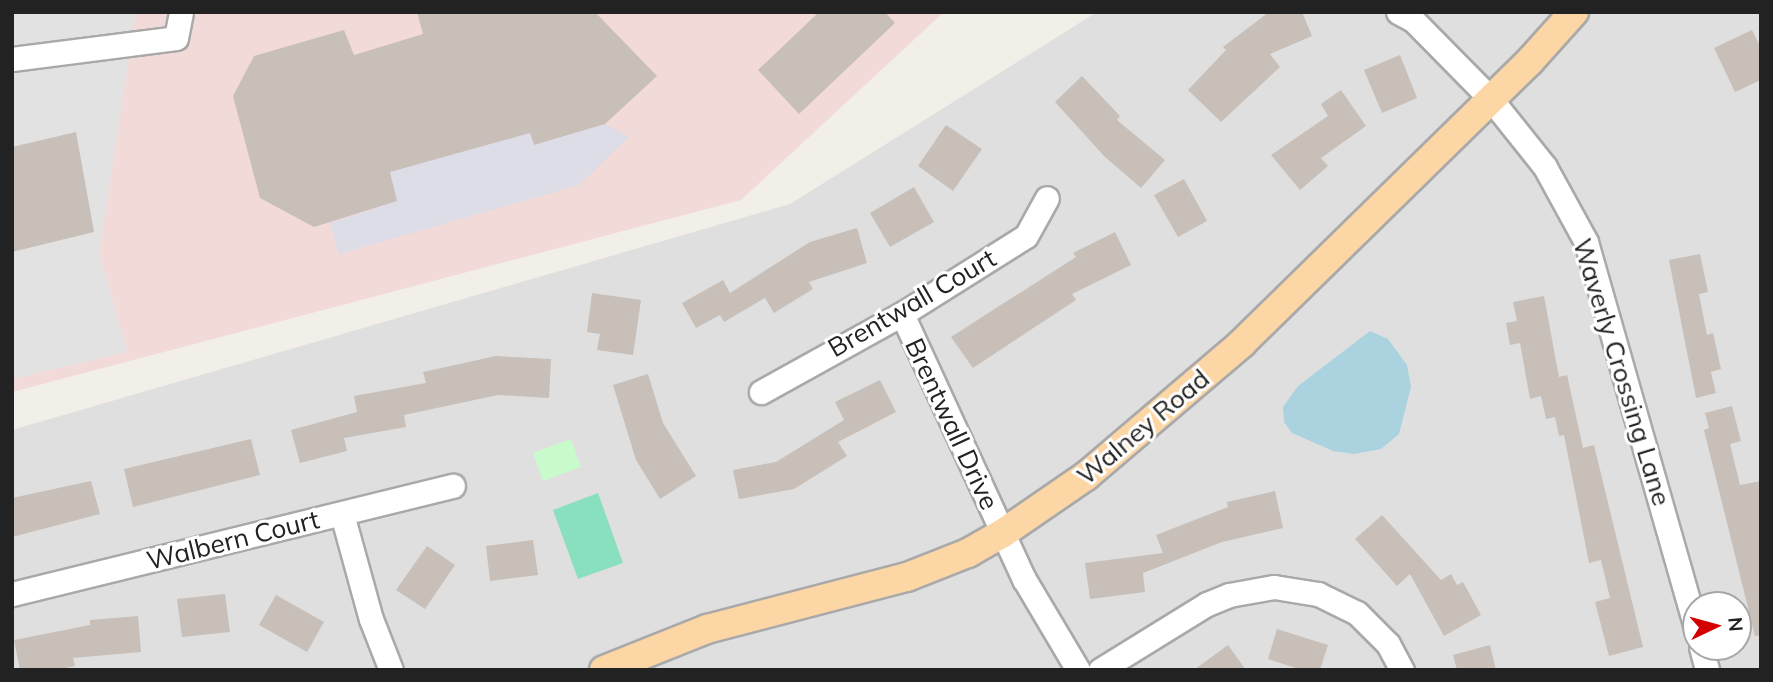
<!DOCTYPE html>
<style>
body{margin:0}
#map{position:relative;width:1773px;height:682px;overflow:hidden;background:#f2efe9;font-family:Mulish,sans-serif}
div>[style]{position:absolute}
.residential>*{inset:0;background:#e0dfdf}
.commercial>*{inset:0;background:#f2dad9}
.park>*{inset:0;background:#c8facc}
.pitch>*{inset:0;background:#88e0be}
.parking>*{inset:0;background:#e2e2e2}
.plaza>*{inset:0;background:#dddde8}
.water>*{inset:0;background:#aad3df}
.building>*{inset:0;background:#c7bfb8}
.roads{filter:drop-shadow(2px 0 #a9a9a9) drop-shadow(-2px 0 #a9a9a9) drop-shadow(0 2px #a9a9a9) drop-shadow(0 -2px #a9a9a9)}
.minor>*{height:23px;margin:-11.5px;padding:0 11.5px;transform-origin:11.5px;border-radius:11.5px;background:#fff}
.major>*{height:28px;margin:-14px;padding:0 14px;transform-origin:14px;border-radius:14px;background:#fcd6a4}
span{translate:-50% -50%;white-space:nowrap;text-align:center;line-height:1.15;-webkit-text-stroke:6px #fff;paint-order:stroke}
.street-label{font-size:26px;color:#222}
.frame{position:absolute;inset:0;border:14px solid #222;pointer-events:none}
.north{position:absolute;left:1682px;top:591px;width:70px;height:70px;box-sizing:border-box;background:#fff;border:2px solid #a7a7a7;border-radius:50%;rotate:85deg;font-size:19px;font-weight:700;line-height:28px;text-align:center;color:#222}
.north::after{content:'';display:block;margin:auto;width:24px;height:32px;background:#d40000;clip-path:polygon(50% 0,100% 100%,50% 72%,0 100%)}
</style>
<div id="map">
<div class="residential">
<div style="clip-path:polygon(evenodd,1097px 12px,1761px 12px,1761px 670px,12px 670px,12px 430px,790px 204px,1097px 12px,1696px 605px,1738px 605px,1738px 647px,1696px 647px,1696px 605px)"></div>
</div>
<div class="commercial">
<div style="clip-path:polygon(12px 12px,944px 12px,741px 200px,12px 392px)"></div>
</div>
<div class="park">
<div style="clip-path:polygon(571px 439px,581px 467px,543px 481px,533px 453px)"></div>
</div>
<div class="pitch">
<div style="clip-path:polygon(598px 493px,623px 563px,578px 579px,553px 510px)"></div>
</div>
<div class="parking">
<div style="clip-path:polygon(12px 12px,136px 12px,99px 253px,127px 352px,12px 379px)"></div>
</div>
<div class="plaza">
<div style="clip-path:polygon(605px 124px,629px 137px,579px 185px,339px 254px,330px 223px,397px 201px,390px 172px,530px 133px,534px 145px)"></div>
</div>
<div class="water">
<div style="clip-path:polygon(1370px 331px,1388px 339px,1407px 365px,1411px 387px,1399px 434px,1381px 449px,1354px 454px,1333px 451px,1292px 433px,1284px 422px,1283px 407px,1298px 386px)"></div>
</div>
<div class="building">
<div style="clip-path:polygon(417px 12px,595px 12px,657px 76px,605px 124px,534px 145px,530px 133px,390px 172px,397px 201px,314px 227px,260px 198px,233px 96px,254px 56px,344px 30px,354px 55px,423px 34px)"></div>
<div style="clip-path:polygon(819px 12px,885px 12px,895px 23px,799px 114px,758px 70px)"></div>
<div style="clip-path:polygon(1269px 12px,1302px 12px,1312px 36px,1270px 54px,1280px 67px,1221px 122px,1188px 90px,1226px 50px,1223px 47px)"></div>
<div style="clip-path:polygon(1752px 30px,1761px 48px,1761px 80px,1735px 92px,1714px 48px)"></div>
<div style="clip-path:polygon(1400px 55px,1417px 98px,1382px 113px,1364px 70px)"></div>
<div style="clip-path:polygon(1082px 76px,1120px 116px,1117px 120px,1165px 160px,1141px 188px,1104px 156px,1055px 102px)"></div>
<div style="clip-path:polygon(1341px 90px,1366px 126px,1321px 158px,1328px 166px,1300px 190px,1271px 155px,1328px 116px,1321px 104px)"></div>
<div style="clip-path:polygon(946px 125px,982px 149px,953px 191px,918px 166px)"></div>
<div style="clip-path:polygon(76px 132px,94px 232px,12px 252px,12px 147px)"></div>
<div style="clip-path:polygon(1184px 179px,1207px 221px,1178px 237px,1154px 195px)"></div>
<div style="clip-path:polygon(914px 187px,934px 222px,890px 247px,870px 213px)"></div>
<div style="clip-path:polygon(857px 228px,867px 263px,809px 282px,813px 289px,774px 313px,765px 298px,724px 322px,720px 315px,696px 328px,682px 303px,723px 280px,730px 293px,810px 242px)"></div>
<div style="clip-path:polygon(1115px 232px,1131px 265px,1072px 294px,1076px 300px,973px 368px,951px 337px,1076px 257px,1073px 253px)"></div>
<div style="clip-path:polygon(1700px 254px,1708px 292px,1699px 294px,1707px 335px,1713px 333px,1721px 369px,1711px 372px,1716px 393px,1696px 398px,1669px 260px)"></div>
<div style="clip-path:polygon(592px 293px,641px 300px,633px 355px,597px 350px,600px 334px,587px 332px)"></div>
<div style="clip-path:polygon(1544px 296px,1559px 377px,1567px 375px,1583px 448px,1594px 445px,1643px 647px,1609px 656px,1595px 602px,1610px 598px,1601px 560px,1589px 563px,1564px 435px,1559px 436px,1555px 417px,1546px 419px,1541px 396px,1530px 399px,1520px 343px,1510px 345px,1506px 323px,1517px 321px,1513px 302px)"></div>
<div style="clip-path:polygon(496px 356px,551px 359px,549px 398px,498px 395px,404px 415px,406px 427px,344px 438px,347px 451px,300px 463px,291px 430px,357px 412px,354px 396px,426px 383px,423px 372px)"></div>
<div style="clip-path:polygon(648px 374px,663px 423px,696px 476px,660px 499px,636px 460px,613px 385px)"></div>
<div style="clip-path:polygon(880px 380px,896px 412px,838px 442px,847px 456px,794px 489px,739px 499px,733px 470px,776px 462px,844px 420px,835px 402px)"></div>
<div style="clip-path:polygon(1732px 406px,1741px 441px,1730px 444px,1740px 485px,1761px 481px,1761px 635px,1755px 636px,1704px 430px,1709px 428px,1705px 413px)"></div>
<div style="clip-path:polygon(251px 439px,260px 475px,133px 507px,124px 469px)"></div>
<div style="clip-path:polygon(91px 481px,100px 514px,12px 537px,12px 498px)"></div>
<div style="clip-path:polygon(1275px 491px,1283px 528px,1222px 542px,1143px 573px,1145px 592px,1090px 599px,1085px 563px,1163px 553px,1156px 535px,1228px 507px,1227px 502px)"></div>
<div style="clip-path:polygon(1382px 515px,1441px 580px,1451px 574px,1457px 585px,1463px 582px,1481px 615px,1444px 636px,1410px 574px,1397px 586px,1355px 539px)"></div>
<div style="clip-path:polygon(533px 540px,538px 575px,490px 581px,486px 546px)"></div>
<div style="clip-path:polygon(427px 546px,455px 565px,425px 609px,396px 590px)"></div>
<div style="clip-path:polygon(225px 594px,230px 632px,182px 637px,177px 599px)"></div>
<div style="clip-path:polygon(276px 595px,324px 622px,307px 652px,259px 625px)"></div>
<div style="clip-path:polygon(138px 616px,141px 652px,73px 658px,75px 666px,58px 670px,20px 670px,14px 640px,90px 625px,90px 620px)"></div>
<div style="clip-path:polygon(1277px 629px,1328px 645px,1320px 670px,1302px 670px,1268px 659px)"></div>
<div style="clip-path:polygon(1228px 645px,1246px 670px,1194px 670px)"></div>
<div style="clip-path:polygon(1490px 645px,1496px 670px,1457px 670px,1453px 655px)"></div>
</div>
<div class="roads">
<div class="minor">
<div style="left:1398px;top:12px;width:17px;rotate:28deg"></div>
<div style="left:1413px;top:20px;width:110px;rotate:45.4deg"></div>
<div style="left:1490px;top:98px;width:88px;rotate:51.4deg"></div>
<div style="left:1545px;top:167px;width:85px;rotate:61.3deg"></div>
<div style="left:1586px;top:242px;width:401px;rotate:74.1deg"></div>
<div style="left:12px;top:59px;width:165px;rotate:-7.3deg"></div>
<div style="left:176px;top:38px;width:26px;rotate:-79deg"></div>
<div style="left:902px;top:314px;width:292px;rotate:65.3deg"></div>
<div style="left:1024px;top:579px;width:106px;rotate:59.3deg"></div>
<div style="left:761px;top:392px;width:161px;rotate:-29deg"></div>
<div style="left:902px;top:314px;width:146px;rotate:-32.2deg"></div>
<div style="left:1026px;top:236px;width:43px;rotate:-61.1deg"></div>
<div style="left:342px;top:514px;width:109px;rotate:74.6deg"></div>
<div style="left:371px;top:619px;width:55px;rotate:68.6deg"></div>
<div style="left:12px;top:594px;width:454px;rotate:-13.8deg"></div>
<div style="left:1701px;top:647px;width:24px;rotate:75deg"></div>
<div style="left:1100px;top:670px;width:126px;rotate:-31.7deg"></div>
<div style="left:1207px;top:604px;width:24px;rotate:-22deg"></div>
<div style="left:1229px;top:595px;width:46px;rotate:-10.1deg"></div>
<div style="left:1274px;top:587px;width:45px;rotate:9deg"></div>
<div style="left:1318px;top:594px;width:43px;rotate:26deg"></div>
<div style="left:1357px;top:613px;width:44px;rotate:45deg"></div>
<div style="left:1388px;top:644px;width:30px;rotate:62deg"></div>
</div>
<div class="major">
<div style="left:604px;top:670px;width:111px;rotate:-21.7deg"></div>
<div style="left:707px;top:629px;width:207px;rotate:-14.6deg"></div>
<div style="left:907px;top:577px;width:66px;rotate:-21.5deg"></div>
<div style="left:968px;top:553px;width:40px;rotate:-29.7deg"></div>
<div style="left:1003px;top:533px;width:101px;rotate:-34.5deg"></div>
<div style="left:1086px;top:476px;width:205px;rotate:-40.4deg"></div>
<div style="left:1242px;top:343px;width:403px;rotate:-44.4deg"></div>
<div style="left:1530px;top:61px;width:66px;rotate:-48.1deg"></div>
</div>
</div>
<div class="street-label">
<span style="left:912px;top:303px;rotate:-30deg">Brentwall Court</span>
<span style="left:1622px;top:372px;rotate:73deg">Waverly Crossing Lane</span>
<span style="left:952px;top:424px;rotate:65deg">Brentwall Drive</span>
<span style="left:1143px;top:427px;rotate:-40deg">Walney Road</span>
<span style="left:233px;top:540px;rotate:-14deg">Walbern Court</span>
</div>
<div class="frame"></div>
<div class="north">N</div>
</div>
